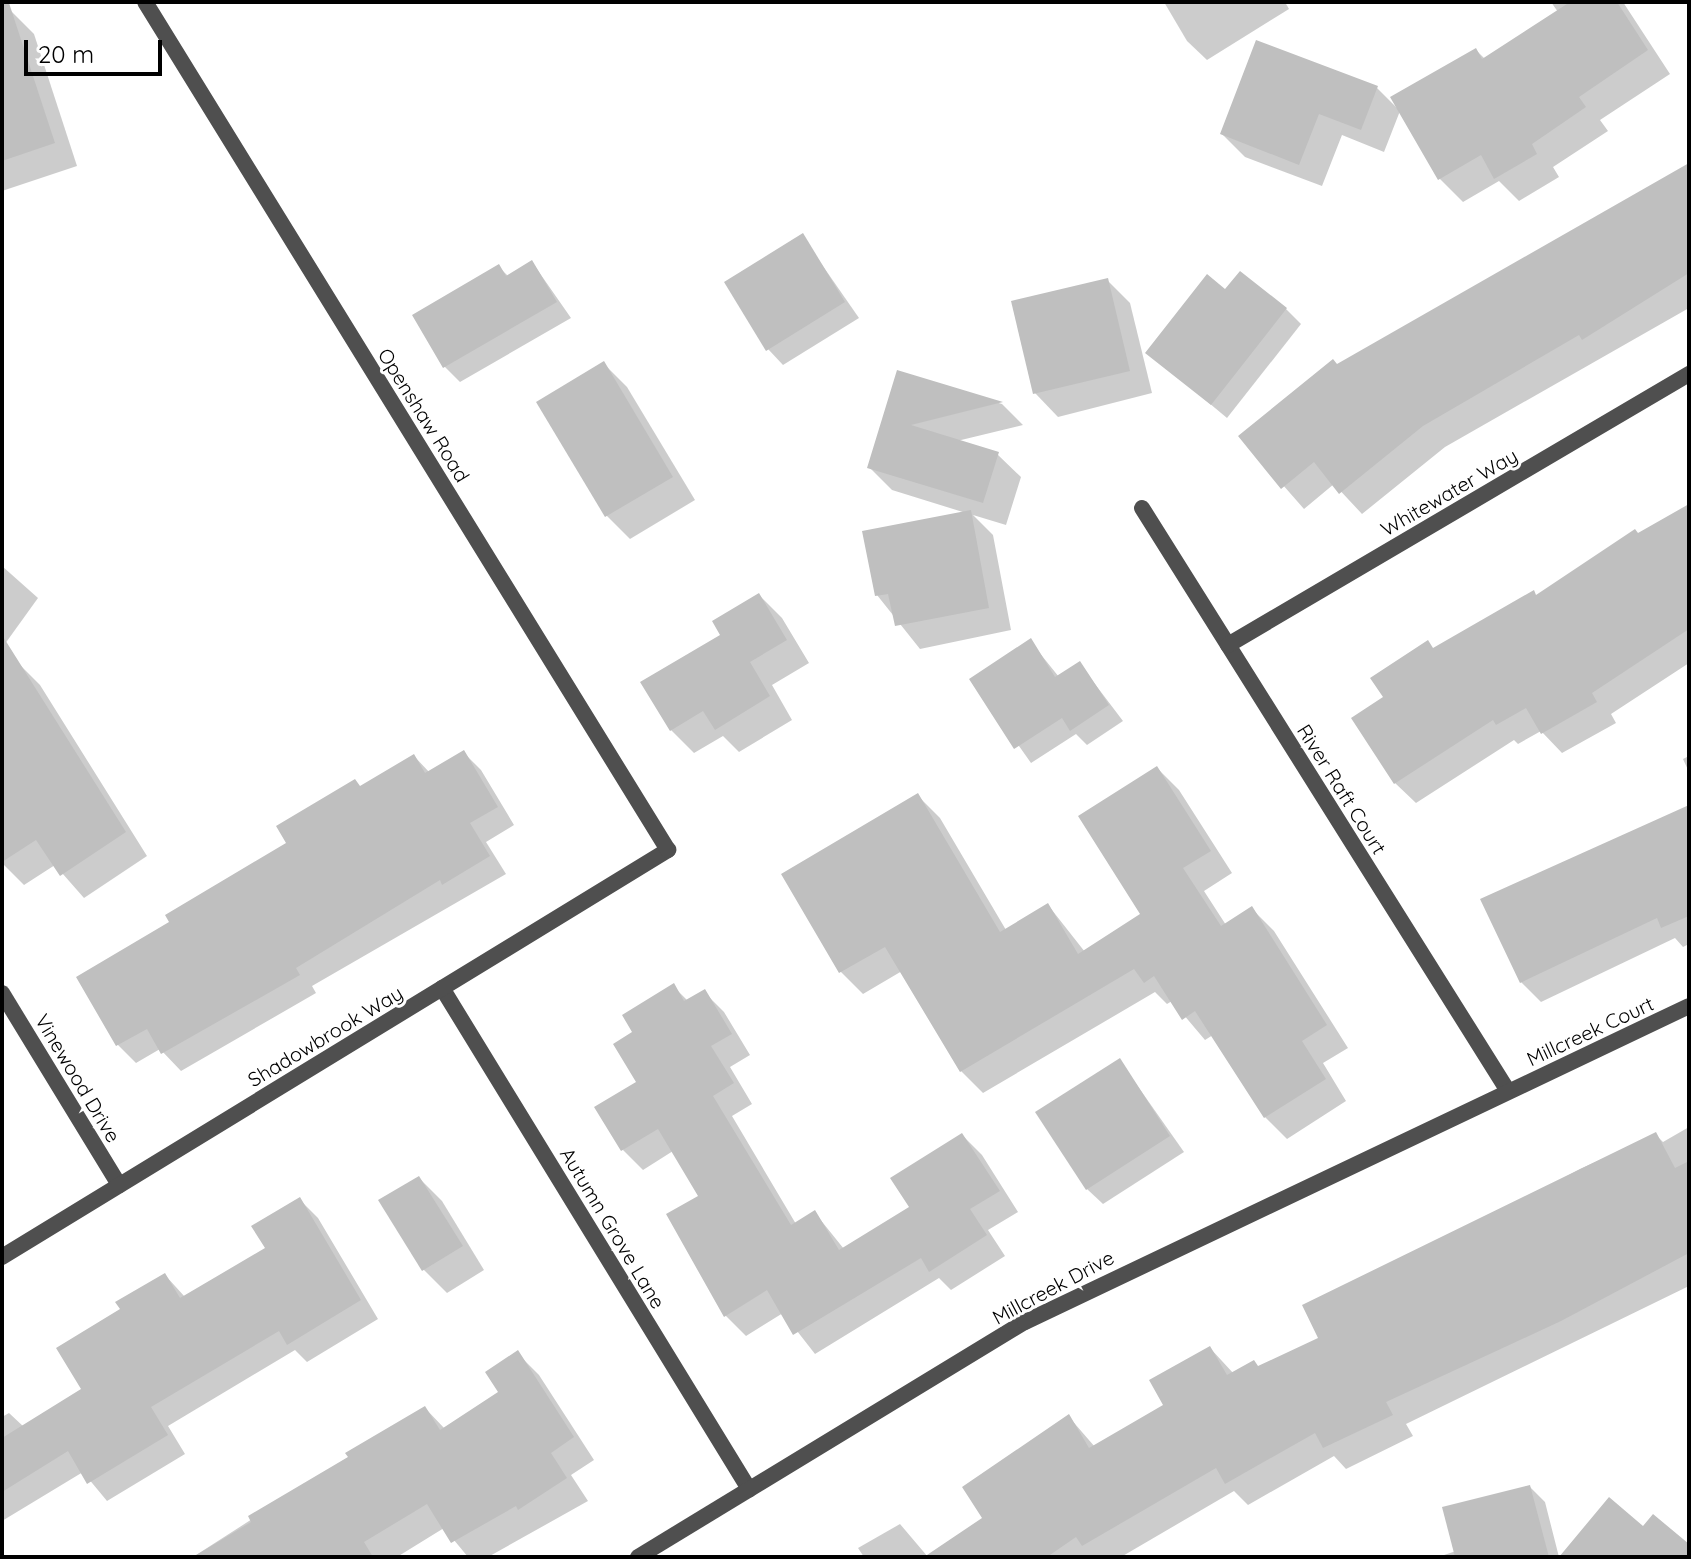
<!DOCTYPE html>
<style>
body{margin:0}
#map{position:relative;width:1691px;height:1559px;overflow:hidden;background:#fff;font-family:Quicksand,sans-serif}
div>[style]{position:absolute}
.shadow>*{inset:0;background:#0003}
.building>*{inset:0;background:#bfbfbf}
.minor>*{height:16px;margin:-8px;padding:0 8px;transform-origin:8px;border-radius:8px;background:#4f4f4f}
span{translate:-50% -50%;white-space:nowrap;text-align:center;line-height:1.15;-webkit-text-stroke:6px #fff;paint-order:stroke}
.street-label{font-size:20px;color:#000}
.frame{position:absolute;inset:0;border:4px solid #000;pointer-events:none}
.scale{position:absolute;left:24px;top:40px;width:138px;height:36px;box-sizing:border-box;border:4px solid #000;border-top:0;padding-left:10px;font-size:24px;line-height:28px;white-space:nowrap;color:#000;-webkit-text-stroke:6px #fff;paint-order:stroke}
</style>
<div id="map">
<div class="shadow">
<div style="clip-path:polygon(1164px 2px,1285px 2px,1289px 9px,1207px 60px,1187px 41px)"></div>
<div style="clip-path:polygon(1551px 2px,1623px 2px,1670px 74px,1600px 120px,1608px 131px,1553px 167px,1559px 177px,1519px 201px,1499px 181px,1463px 202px,1440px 179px,1400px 111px,1384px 152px,1342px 135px,1322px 186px,1245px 157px,1222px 134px,1257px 43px,1377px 88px,1398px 109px,1476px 50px,1485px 59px,1558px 12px)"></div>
<div style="clip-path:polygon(11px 11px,34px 34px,77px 166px,2px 191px,2px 14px)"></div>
<div style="clip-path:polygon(1689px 165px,1689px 308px,1445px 447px,1362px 514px,1334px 484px,1304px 509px,1241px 437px,1338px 366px)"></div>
<div style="clip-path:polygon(802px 236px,859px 318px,783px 365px,768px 349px)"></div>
<div style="clip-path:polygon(532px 262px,571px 318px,460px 382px,445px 367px,415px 316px,498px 266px,508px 276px)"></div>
<div style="clip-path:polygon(1107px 280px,1130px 303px,1152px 393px,1058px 417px,1035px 393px)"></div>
<div style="clip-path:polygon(1225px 292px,1286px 309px,1301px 324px,1227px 418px,1148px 352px)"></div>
<div style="clip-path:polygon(604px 364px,627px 387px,695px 500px,630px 539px,607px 516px,539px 403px)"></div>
<div style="clip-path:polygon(898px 373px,1002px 404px,1023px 425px,957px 441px,997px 454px,1021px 477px,1006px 525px,973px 515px,993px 535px,1011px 630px,920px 649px,877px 595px,966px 513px,892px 490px,869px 467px)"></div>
<div style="clip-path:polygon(1689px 506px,1689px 663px,1611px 714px,1616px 723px,1562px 753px,1541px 731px,1518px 744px,1514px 740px,1416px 803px,1395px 783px,1385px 697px,1434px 649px,1537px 596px)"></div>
<div style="clip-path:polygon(2px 566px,38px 598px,2px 648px)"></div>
<div style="clip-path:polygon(759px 595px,782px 618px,809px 663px,772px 685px,792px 720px,739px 752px,723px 736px,694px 753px,671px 730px,723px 636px)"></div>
<div style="clip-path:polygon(1030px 641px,1059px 677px,1079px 663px,1123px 721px,1087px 745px,1076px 734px,1031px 763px,972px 679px)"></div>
<div style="clip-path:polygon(17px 662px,40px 685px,147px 856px,84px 898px,55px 865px,24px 885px,2px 863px,2px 671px)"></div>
<div style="clip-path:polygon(464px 753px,481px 770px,514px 825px,486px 842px,506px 874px,312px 986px,316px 993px,181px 1071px,160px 1049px,136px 1063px,118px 1045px,78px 977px,172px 923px,414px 756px,430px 773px)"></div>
<div style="clip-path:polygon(1689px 756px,1689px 772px,1683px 759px)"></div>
<div style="clip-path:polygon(1157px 768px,1179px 790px,1232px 873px,1204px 891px,1226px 925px,1252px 909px,1274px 931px,1348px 1048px,1323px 1063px,1346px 1101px,1287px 1139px,1265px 1117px,1213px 1035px,1205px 1040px,1172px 1001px,1167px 1004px,1155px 992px,983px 1093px,961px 1071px,902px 971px,863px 994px,841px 972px,783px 874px,918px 796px,940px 818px,1006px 930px,1048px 905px,1085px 952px,1143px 915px)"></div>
<div style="clip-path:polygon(1689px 808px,1689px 944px,1683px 947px,1675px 938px,1541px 1002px,1521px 982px)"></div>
<div style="clip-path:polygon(673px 986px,688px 1001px,704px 992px,724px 1012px,750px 1055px,730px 1067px,752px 1104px,732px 1116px,796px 1224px,815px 1213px,844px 1249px,911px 1207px,962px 1135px,982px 1155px,1018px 1212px,988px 1230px,1005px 1256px,951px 1290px,939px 1278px,815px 1354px,783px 1313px,746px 1336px,726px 1316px,669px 1215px,701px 1196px,673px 1151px,643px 1170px,623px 1150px,639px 1082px,635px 1033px)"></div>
<div style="clip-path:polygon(1120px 1061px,1184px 1152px,1103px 1204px,1087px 1189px)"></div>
<div style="clip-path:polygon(1689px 1127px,1689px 1286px,1406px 1424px,1413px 1436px,1346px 1469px,1334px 1456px,1248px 1505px,1234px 1491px,1121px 1557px,864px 1557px,858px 1548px,900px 1524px,928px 1557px,985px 1519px,1069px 1417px,1095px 1447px,1166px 1405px,1210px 1348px,1234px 1374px,1259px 1368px,1321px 1339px,1490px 1218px,1580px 1169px,1656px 1135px,1663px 1142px)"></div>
<div style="clip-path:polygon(419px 1178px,442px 1201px,484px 1270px,447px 1293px,424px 1270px,381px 1201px)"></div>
<div style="clip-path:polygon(299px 1199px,318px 1218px,378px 1319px,307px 1362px,295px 1350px,168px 1426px,185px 1454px,107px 1501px,83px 1472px,2px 1521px,2px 1417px,9px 1413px,24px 1427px,84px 1389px,122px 1310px,165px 1275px,185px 1297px,267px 1249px)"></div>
<div style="clip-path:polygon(517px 1353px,539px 1375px,594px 1460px,571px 1475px,588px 1501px,488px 1557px,468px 1557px,444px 1528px,397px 1557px,193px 1557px,425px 1408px,445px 1429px,501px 1393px)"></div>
<div style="clip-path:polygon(1530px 1487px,1545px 1502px,1559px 1557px,1438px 1557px,1456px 1551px)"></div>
</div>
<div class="building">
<div style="clip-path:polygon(1570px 2px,1617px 2px,1648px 50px,1579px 97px,1586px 107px,1532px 144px,1537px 154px,1494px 179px,1481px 155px,1438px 180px,1390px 97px,1476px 48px,1482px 59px)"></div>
<div style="clip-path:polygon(9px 3px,55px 143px,2px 161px,2px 4px)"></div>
<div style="clip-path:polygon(1256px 40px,1378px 86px,1361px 130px,1319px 114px,1299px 165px,1220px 134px)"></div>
<div style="clip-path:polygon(1689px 163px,1689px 273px,1582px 340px,1579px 335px,1423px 426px,1339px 494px,1314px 462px,1281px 489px,1238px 436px,1333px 359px,1337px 364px)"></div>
<div style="clip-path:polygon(803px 233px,845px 302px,766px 351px,724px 282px)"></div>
<div style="clip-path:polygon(532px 260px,557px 302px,443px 368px,412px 315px,499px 264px,506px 276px)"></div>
<div style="clip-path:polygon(1240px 271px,1287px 308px,1211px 405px,1145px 353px,1207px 274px,1225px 289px)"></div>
<div style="clip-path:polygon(1108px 278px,1130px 371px,1033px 394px,1011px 301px)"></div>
<div style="clip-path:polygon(604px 361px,673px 477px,605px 517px,536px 402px)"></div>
<div style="clip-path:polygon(897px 370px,1003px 402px,911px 425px,999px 452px,983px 503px,867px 468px)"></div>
<div style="clip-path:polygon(1689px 504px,1689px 629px,1592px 693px,1597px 702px,1541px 734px,1526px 708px,1496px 725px,1493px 720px,1394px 784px,1351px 718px,1383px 697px,1370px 678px,1428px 640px,1433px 648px,1534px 590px,1536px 595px,1635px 529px,1638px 533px)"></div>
<div style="clip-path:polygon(971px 510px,989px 608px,895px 626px,888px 594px,875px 596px,862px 531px)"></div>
<div style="clip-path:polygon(759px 593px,787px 640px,750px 662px,770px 696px,715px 730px,703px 711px,670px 731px,640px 682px,720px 635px,712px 621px)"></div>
<div style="clip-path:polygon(2px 635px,126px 832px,60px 876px,36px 840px,2px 862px)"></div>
<div style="clip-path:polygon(1031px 638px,1055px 677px,1080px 661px,1109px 705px,1070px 731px,1062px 718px,1014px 749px,969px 679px)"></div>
<div style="clip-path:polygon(464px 750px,498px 807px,470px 823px,490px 856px,442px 885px,440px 880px,296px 968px,300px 975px,161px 1054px,147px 1029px,116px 1046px,76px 977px,169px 922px,165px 915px,286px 843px,276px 826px,355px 779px,360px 786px,414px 754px,425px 773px)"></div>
<div style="clip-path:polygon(1157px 766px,1211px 851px,1183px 868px,1221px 926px,1252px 906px,1327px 1025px,1302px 1041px,1326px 1079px,1264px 1118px,1195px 1011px,1182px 1020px,1154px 976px,1144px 983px,1134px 969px,960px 1072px,885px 947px,839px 973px,781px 874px,918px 793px,1000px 932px,1048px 903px,1078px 954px,1140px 914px,1078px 816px)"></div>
<div style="clip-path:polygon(1689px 805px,1689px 916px,1661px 928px,1657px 918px,1520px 983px,1480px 899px)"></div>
<div style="clip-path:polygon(674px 983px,684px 1001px,705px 989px,732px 1034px,711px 1046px,734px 1083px,713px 1096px,791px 1225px,815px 1210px,839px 1250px,909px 1207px,890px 1178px,962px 1133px,1000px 1191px,970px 1209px,987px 1235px,929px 1272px,921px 1258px,793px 1335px,767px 1290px,724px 1317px,666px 1214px,698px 1196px,658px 1129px,621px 1151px,594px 1107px,636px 1082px,613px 1044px,632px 1032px,622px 1015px)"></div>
<div style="clip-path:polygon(1120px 1058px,1170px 1136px,1086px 1190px,1035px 1112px)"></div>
<div style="clip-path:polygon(1656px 1132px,1675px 1168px,1689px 1161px,1689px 1253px,1561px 1321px,1386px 1402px,1393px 1415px,1323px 1448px,1315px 1433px,1225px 1484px,1216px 1468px,1082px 1546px,1076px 1537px,1047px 1557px,924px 1557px,982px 1518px,962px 1487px,1069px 1414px,1089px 1448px,1163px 1405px,1149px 1380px,1210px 1346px,1227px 1375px,1254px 1360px,1258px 1366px,1318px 1338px,1302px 1305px)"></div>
<div style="clip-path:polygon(419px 1176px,463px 1246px,422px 1271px,378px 1200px)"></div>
<div style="clip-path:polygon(300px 1197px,361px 1300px,287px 1345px,279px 1331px,151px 1407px,168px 1435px,87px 1484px,68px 1451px,2px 1492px,2px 1438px,81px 1389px,56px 1348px,120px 1309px,115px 1302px,165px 1273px,180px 1298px,265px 1248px,251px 1226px)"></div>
<div style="clip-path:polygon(518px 1350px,574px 1437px,551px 1453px,567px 1478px,518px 1510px,516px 1506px,451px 1543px,427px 1504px,364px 1542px,373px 1557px,193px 1557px,251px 1522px,248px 1516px,348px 1457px,345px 1453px,425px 1406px,440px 1430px,498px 1392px,485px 1372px)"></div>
<div style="clip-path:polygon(1530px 1485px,1549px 1557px,1455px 1557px,1442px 1507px)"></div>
<div style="clip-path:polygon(1609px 1497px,1643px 1526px,1653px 1514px,1689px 1544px,1689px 1557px,1559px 1557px)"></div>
</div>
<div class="minor">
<div style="left:1142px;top:508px;width:688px;rotate:57.88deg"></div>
<div style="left:1228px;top:645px;width:535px;rotate:-30.45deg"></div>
<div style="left:442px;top:988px;width:588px;rotate:58.5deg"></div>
<div style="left:2px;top:993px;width:225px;rotate:58.6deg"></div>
<div style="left:2px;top:1257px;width:781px;rotate:-31.43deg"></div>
<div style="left:668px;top:850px;width:996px;rotate:-121.66deg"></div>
<div style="left:638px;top:1557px;width:453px;rotate:-31.3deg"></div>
<div style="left:1025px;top:1322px;width:735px;rotate:-25.45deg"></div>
</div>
<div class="street-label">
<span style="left:424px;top:415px;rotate:58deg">Openshaw Road</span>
<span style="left:1449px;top:492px;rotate:-30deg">Whitewater Way</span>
<span style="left:1342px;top:789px;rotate:58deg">River Raft Court</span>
<span style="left:1590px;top:1031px;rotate:-25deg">Millcreek Court</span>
<span style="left:325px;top:1036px;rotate:-31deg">Shadowbrook Way</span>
<span style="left:78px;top:1078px;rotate:59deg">Vinewood Drive</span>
<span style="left:613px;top:1228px;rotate:59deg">Autumn Grove Lane</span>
<span style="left:1053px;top:1287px;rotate:-28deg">Millcreek Drive</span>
</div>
<div class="frame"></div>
<div class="scale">20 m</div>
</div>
